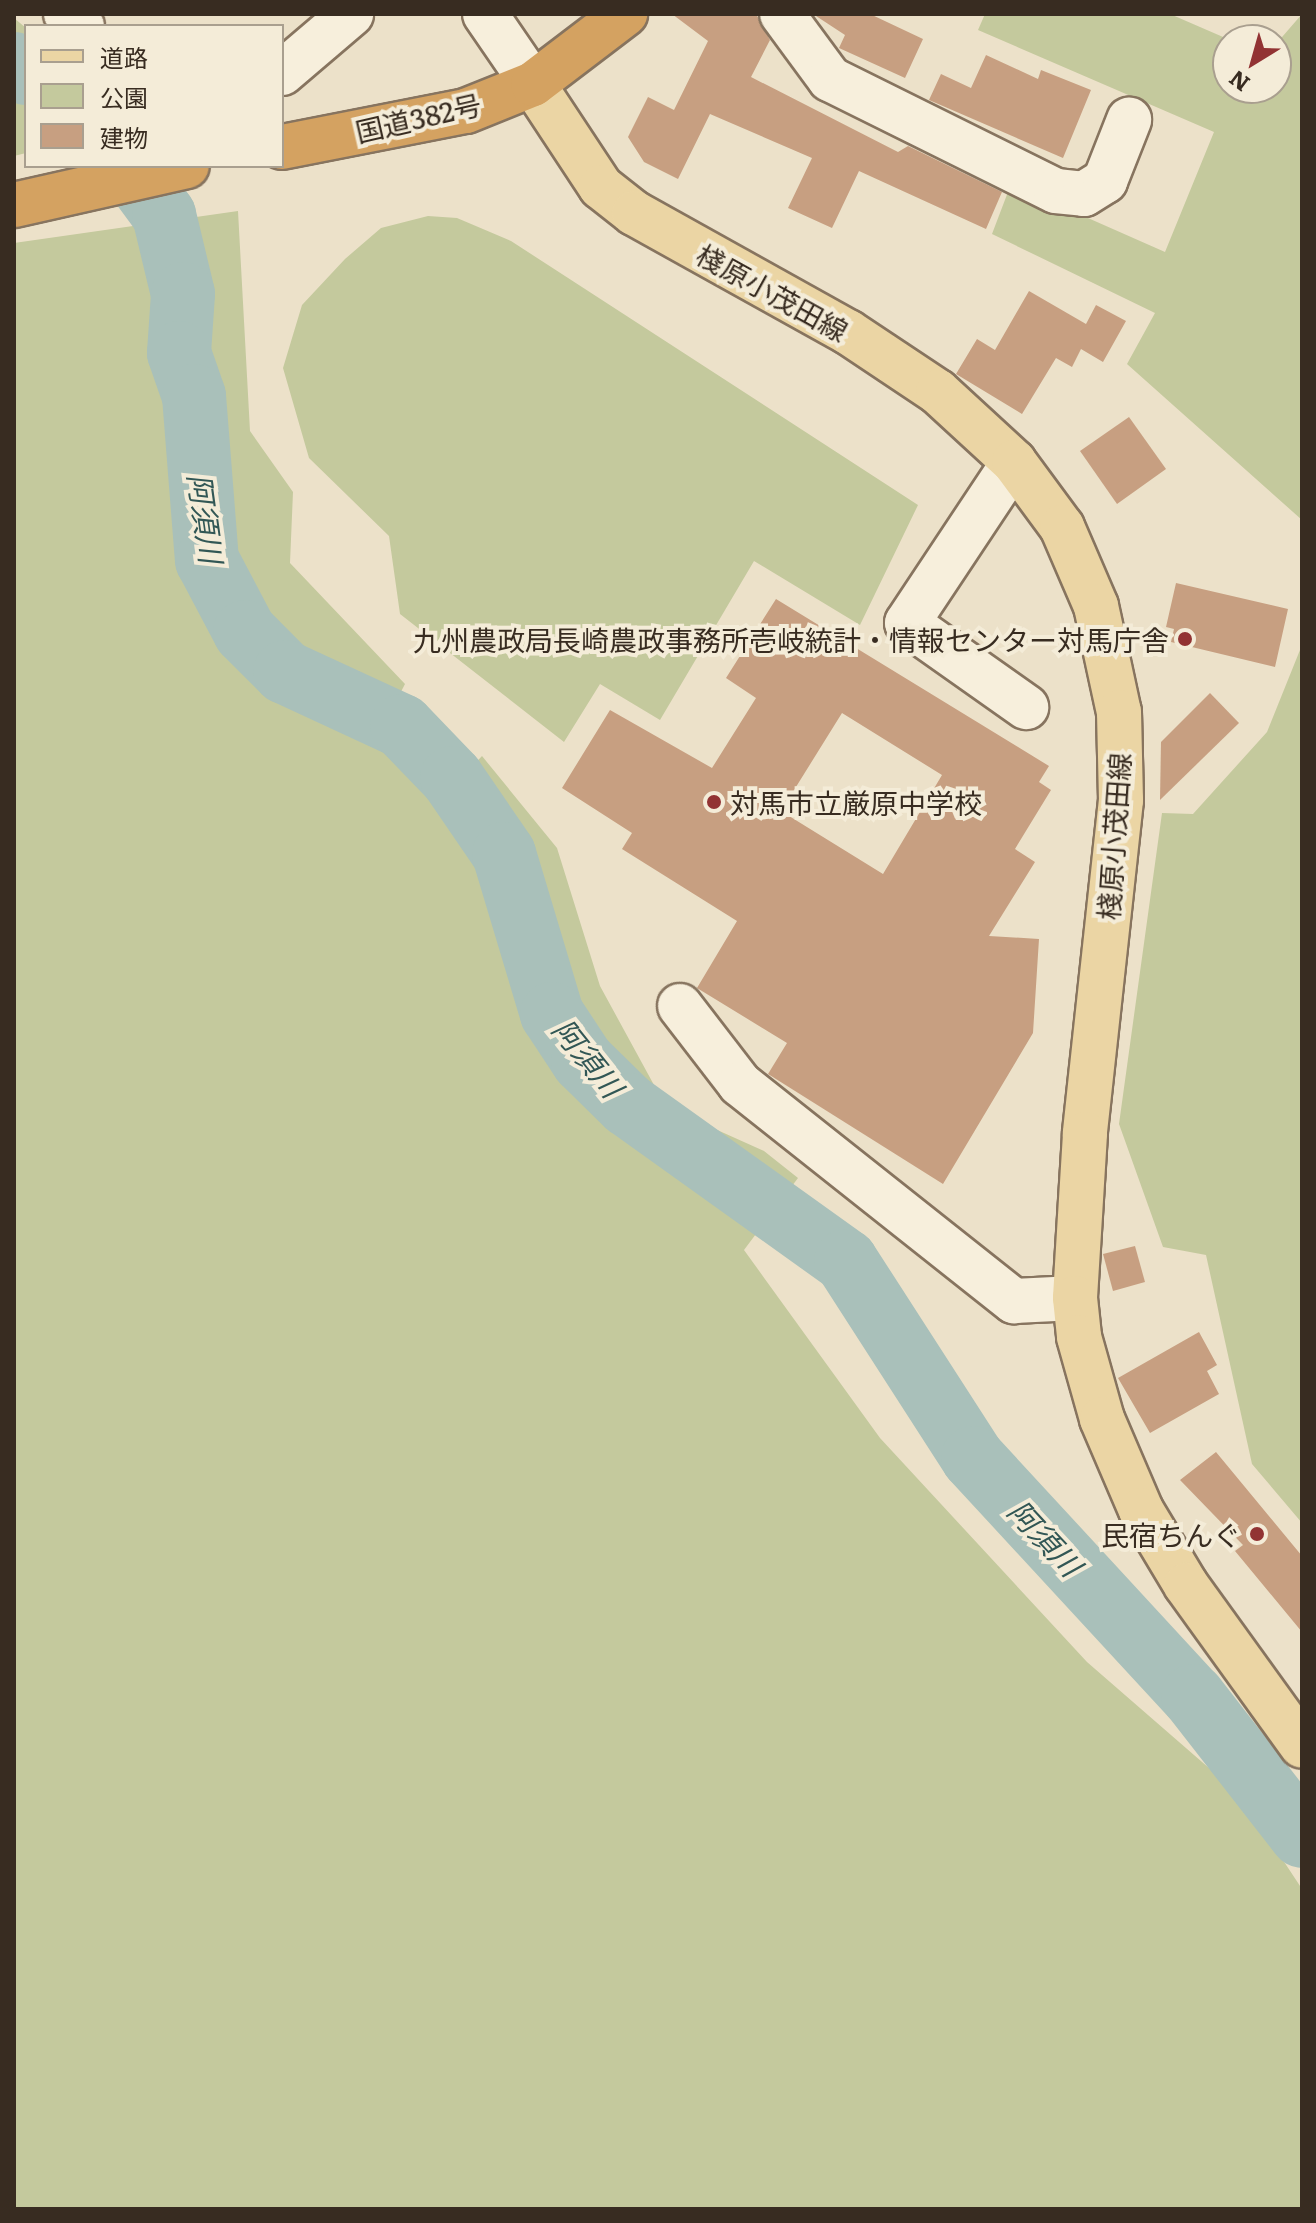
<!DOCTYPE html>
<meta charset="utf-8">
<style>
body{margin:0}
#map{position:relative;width:1316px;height:2223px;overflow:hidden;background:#ece1c9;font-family:Literata,"Noto Sans JP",serif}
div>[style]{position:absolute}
.green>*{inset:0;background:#c4c99d}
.river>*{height:64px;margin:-32px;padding:0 32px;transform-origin:32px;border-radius:32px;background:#a9c0ba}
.building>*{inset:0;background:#c79f81}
.roads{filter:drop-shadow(2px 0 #87745f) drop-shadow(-2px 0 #87745f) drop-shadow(0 2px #87745f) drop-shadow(0 -2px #87745f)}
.minor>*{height:44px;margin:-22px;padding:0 22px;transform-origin:22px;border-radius:22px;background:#f7efdc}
.major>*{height:44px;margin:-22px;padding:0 22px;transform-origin:22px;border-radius:22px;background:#ebd5a4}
.highway>*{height:44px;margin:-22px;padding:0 22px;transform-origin:22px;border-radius:22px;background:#d4a261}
.dots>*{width:22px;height:22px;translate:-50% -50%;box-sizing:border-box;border:4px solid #f4ecd8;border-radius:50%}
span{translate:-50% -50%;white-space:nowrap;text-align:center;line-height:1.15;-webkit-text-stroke:8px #f4ecd8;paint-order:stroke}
.street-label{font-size:28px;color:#382c21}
.poi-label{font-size:28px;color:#382c21}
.right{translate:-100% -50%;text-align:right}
.left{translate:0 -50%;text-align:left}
.water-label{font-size:30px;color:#325755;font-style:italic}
.frame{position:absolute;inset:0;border:16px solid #382c21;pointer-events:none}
.legend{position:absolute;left:24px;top:24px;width:260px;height:144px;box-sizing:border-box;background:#f4ecd8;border:2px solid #a99f8f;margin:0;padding:10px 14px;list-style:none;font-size:24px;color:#382c21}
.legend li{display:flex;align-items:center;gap:16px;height:40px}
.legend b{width:40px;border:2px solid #a99f8f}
.north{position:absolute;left:1212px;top:24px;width:80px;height:80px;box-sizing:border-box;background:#f4ecd8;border:2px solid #a99f8f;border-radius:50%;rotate:217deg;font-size:22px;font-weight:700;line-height:32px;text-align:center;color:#382c21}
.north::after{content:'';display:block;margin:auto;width:28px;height:36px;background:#923333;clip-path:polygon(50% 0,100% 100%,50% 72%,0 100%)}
</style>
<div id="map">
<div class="green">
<div style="clip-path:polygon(985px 14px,1170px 14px,1230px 40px,1228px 88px,1276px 88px,1276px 44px,1302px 14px,1302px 520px,1127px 364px,1155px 313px,992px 234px,1011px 184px,1165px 252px,1214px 132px,978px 30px)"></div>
<div style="clip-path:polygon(14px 18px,26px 28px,26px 153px,14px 156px)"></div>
<div style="clip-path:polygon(238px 211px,250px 431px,293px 492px,290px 563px,405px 684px,377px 738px,448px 792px,482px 756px,557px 848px,600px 986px,666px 1107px,764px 1151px,798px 1178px,744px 1250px,880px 1438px,1087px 1662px,1240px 1795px,1302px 1889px,1302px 2209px,14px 2209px,14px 243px)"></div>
<div style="clip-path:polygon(428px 216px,457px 218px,511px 241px,918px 505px,860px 625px,754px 561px,660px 720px,600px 684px,564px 742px,400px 614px,389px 536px,309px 458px,283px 368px,302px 305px,345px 259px,381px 228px)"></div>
<div style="clip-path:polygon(1302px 645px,1302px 1523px,1252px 1464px,1206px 1255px,1163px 1247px,1119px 1124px,1162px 813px,1193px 814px,1267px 732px)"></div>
</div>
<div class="river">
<div style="left:14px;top:64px;width:15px;rotate:37deg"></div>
<div style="left:128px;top:166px;width:61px;rotate:53.7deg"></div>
<div style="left:164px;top:215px;width:81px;rotate:76.5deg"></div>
<div style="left:183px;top:294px;width:59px;rotate:93.9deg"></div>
<div style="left:179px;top:353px;width:46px;rotate:70.8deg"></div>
<div style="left:194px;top:396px;width:165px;rotate:85.5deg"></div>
<div style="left:207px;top:560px;width:81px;rotate:62.2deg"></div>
<div style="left:245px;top:632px;width:57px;rotate:45deg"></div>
<div style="left:285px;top:672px;width:129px;rotate:24.8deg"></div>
<div style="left:402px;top:726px;width:72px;rotate:46.1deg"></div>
<div style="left:452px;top:778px;width:92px;rotate:55.6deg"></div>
<div style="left:504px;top:854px;width:167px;rotate:73.3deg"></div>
<div style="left:552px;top:1014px;width:56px;rotate:56.6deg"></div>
<div style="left:583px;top:1061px;width:63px;rotate:44.4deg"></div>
<div style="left:628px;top:1105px;width:268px;rotate:35.6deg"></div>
<div style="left:846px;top:1261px;width:234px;rotate:57.2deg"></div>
<div style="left:973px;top:1458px;width:324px;rotate:47.3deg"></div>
<div style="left:1193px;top:1696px;width:177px;rotate:52.1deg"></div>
</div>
<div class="building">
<div style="clip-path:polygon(672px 14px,757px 16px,770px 40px,751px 77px,898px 152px,908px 146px,1002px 192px,986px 229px,859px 171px,832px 228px,788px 208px,812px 158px,710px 114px,678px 179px,644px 162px,628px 137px,648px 97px,674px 110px,708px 41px)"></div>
<div style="clip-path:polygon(813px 14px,870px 14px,923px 39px,905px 78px,839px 48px,845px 35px)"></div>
<div style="clip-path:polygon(986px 55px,1038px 79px,1041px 70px,1091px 90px,1063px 158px,929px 100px,941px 74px,971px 88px)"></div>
<div style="clip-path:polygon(1029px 291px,1086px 324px,1096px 305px,1126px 321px,1103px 362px,1081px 349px,1072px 367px,1056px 358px,1022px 414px,956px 374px,977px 339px,995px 350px)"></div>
<div style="clip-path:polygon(1129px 417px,1166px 469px,1117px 504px,1080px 451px)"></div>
<div style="clip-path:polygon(1176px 583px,1288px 609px,1275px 667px,1171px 642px,1174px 629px,1166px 627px)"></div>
<div style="clip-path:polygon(evenodd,776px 599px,1049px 766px,1039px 782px,1051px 790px,1015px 849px,1035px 862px,989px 936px,1039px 939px,1033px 1033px,943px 1184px,768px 1074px,787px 1043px,697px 988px,737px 921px,622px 849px,632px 833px,562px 788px,610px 710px,712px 768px,756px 698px,726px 678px,776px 599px,842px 713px,942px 775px,883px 874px,781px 811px,842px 713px)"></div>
<div style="clip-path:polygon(1210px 693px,1239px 723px,1160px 800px,1161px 742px)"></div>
<div style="clip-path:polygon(1135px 1246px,1145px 1282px,1113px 1291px,1103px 1254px)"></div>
<div style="clip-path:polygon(1199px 1332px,1217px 1365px,1207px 1371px,1219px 1394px,1150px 1433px,1118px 1378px)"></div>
<div style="clip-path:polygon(1216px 1452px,1302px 1556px,1302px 1632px,1235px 1551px,1243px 1545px,1180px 1480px)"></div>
</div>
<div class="roads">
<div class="minor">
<div style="left:66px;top:14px;width:20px;rotate:37deg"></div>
<div style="left:485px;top:14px;width:85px;rotate:55.6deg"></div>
<div style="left:782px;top:14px;width:81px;rotate:53.6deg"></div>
<div style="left:830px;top:79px;width:252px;rotate:26.4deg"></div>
<div style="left:1056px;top:191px;width:28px;rotate:6deg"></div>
<div style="left:1084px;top:194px;width:25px;rotate:-32deg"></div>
<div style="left:1105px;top:181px;width:66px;rotate:-68.5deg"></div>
<div style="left:282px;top:73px;width:91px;rotate:-40.5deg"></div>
<div style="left:1014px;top:462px;width:193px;rotate:123.6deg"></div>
<div style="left:907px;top:623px;width:146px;rotate:35.2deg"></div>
<div style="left:680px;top:1006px;width:98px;rotate:52.4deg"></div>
<div style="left:740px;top:1084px;width:350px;rotate:38.4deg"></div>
<div style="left:1014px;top:1301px;width:61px;rotate:-2.8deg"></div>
</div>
<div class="major">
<div style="left:533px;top:84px;width:123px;rotate:56.6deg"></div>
<div style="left:601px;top:187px;width:42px;rotate:38.2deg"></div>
<div style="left:634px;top:213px;width:245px;rotate:29.1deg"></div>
<div style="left:848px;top:332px;width:108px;rotate:33.7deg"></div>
<div style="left:938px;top:392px;width:103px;rotate:42.6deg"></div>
<div style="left:1014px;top:462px;width:81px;rotate:53.6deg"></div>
<div style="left:1062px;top:527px;width:86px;rotate:66.7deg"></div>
<div style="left:1096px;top:606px;width:108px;rotate:77.8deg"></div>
<div style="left:1119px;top:712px;width:88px;rotate:88.7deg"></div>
<div style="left:1121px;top:800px;width:336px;rotate:96.2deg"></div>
<div style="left:1085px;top:1134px;width:164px;rotate:93.5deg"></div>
<div style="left:1075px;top:1298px;width:39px;rotate:84deg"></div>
<div style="left:1079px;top:1337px;width:85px;rotate:74.3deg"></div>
<div style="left:1102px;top:1419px;width:99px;rotate:66.8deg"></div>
<div style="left:1141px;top:1510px;width:87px;rotate:59deg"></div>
<div style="left:1186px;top:1585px;width:198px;rotate:54.2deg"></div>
</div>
<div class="highway">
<div style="left:282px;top:147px;width:187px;rotate:-11.1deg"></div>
<div style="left:466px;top:111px;width:72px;rotate:-21.9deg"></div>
<div style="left:533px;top:84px;width:116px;rotate:-37.3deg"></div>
<div style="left:14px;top:205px;width:177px;rotate:-12.7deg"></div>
</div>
</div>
<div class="dots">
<div style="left:1185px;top:639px;background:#923333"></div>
<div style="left:714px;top:802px;background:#923333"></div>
<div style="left:1257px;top:1534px;background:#923333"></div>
</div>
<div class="street-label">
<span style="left:418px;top:117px;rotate:-13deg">国道382号</span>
<span style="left:773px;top:292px;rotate:29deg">棧原小茂田線</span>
<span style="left:1113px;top:836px;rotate:-86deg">棧原小茂田線</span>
</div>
<div class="poi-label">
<span class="right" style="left:1169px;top:639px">九州農政局長崎農政事務所壱岐統計・情報センター対馬庁舎</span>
<span class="left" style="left:730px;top:802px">対馬市立厳原中学校</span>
<span class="right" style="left:1241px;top:1534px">民宿ちんぐ</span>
</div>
<div class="water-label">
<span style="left:207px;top:518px;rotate:82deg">阿須川</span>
<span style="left:589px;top:1057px;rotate:51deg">阿須川</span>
<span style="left:1046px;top:1537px;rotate:47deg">阿須川</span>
</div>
<div class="frame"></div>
<ul class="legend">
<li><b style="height:10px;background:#ebd5a4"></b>道路</li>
<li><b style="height:22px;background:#c4c99d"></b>公園</li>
<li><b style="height:22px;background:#c79f81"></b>建物</li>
</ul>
<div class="north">N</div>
</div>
